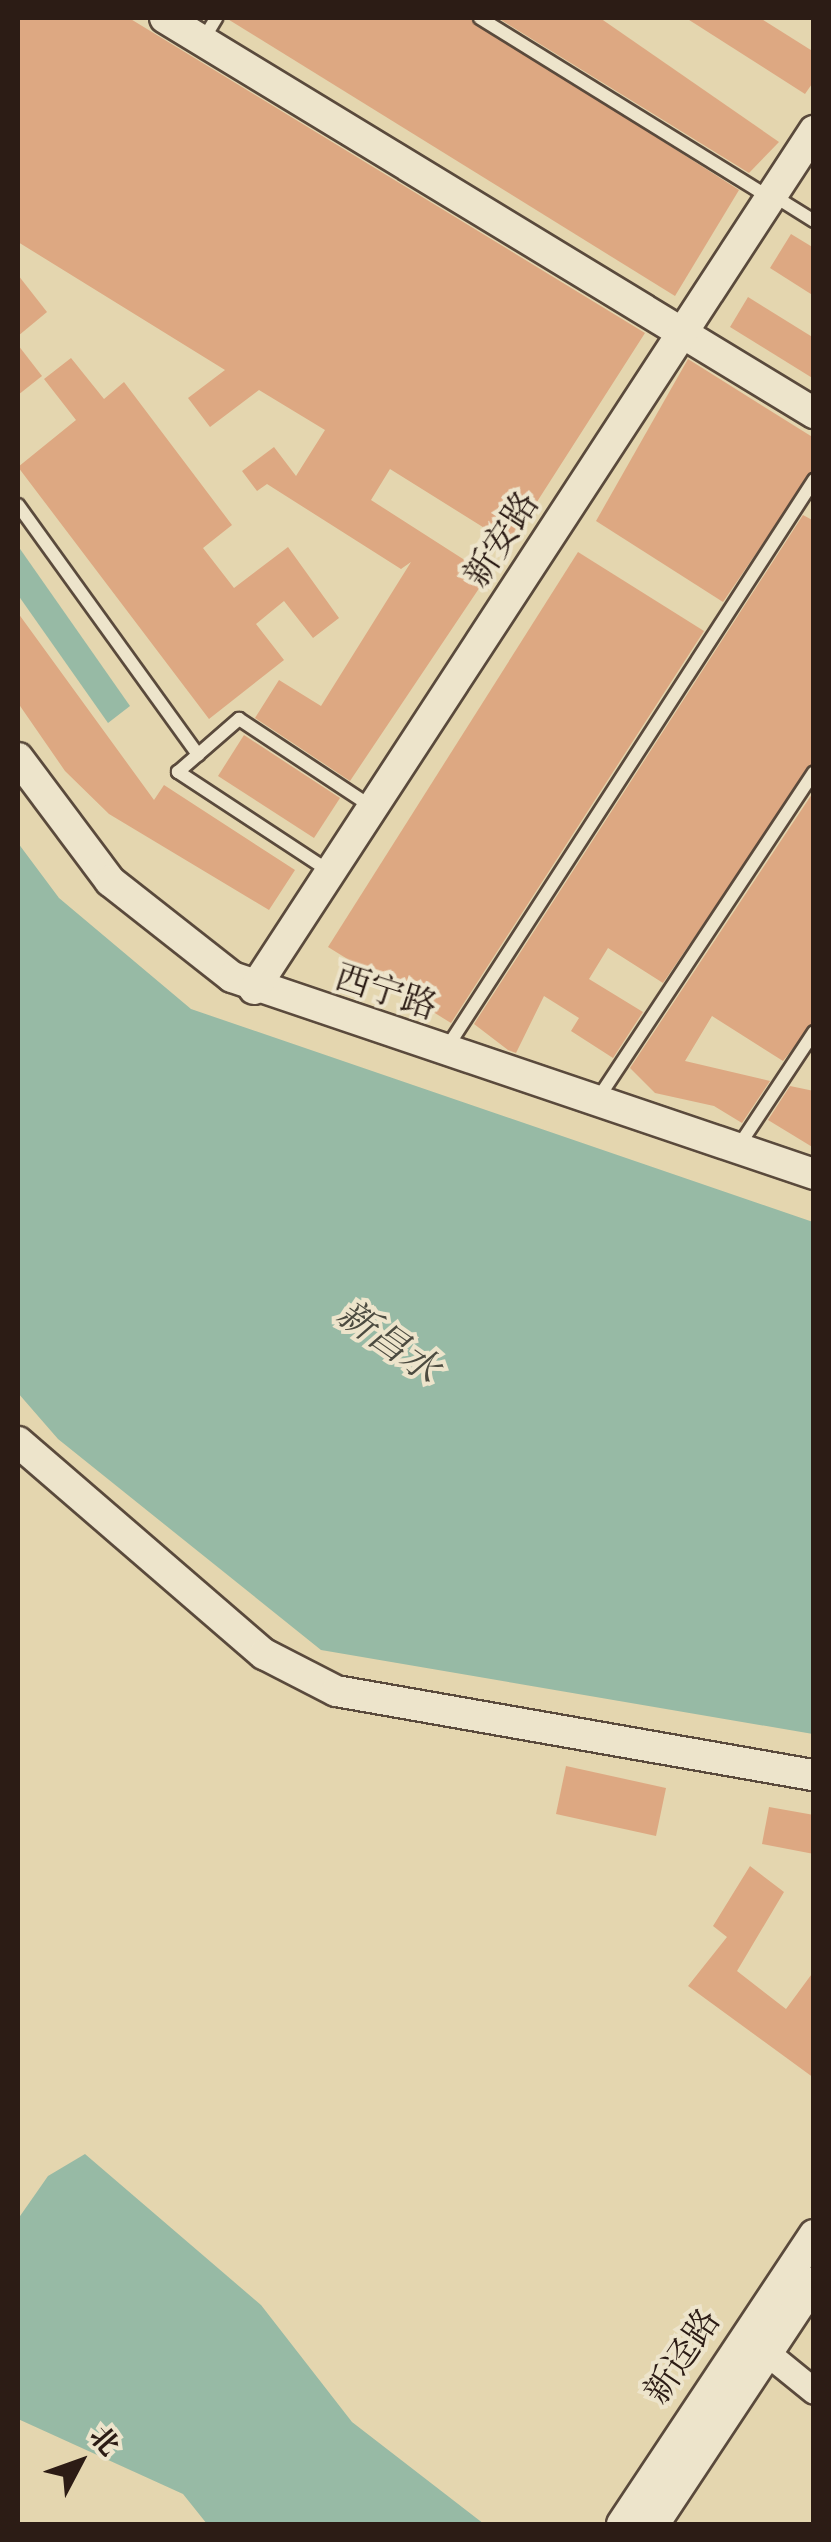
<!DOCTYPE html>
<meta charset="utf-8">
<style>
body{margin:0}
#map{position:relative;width:831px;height:2542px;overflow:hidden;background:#e4d6af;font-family:"Sorts Mill Goudy","Noto Serif SC",serif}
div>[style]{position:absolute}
.water>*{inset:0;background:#97baa5}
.building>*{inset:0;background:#dda882}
.roads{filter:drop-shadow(2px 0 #5a4a3c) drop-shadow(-2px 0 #5a4a3c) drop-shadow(0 2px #5a4a3c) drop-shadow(0 -2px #5a4a3c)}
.service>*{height:12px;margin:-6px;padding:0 6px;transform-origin:6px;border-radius:6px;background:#ede4cb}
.minor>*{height:25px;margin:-12.5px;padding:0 12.5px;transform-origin:12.5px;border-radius:12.5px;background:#ede4cb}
.tertiary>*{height:30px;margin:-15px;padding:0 15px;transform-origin:15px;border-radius:15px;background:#ede4cb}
span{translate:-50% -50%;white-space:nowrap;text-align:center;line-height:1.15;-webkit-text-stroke:8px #ede4cb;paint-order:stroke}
.street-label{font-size:35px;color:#2c1c15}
.water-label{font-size:38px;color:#4c4b40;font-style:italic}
.frame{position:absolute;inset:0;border:20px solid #2c1c15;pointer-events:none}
.north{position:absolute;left:30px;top:2412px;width:100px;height:100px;-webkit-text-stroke:8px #ede4cb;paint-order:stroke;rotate:49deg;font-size:28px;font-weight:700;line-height:40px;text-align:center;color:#2c1c15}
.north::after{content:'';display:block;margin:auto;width:35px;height:45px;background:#2c1c15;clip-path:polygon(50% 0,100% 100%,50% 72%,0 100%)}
</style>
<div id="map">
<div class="water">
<div style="clip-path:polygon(18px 546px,130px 706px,108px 723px,18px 595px)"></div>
<div style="clip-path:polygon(18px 843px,59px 898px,191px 1009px,813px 1222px,813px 1734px,321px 1650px,58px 1439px,18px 1393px)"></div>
<div style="clip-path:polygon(85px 2154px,261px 2305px,352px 2422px,484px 2524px,207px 2524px,183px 2494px,18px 2419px,18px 2219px,48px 2176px)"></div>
</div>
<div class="building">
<div style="clip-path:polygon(18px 18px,129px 18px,645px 333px,510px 544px,390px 469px,371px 500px,488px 575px,350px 781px,255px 718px,279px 680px,321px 706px,411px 562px,401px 569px,267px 484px,257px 491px,242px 471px,274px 447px,296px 476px,325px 430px,259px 390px,210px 427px,188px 398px,225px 370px,18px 242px)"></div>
<div style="clip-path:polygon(226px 18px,470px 18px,739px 190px,675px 296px)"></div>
<div style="clip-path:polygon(498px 18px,600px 18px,779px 142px,749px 173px)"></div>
<div style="clip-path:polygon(686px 18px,760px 18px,814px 52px,814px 81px,805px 94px)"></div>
<div style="clip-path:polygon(791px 234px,814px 248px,814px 296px,770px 268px)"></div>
<div style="clip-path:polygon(18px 275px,47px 312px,18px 336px)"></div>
<div style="clip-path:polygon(748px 297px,814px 338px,814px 379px,730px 327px)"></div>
<div style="clip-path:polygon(18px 345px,42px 376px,18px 395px)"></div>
<div style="clip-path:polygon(71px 358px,104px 399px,124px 382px,232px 525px,203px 548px,234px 588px,288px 547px,339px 618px,313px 638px,284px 601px,256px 624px,284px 660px,209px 719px,18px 467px,76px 420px,44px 379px)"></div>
<div style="clip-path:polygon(688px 359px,814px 438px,814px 468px,723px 602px,596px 521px)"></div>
<div style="clip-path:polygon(803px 515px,814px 521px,814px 762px,663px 983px,608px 948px,589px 979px,643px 1012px,613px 1058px,571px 1031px,579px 1018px,544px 996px,516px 1053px,508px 1050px,474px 1024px)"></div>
<div style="clip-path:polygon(578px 552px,704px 631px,451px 1023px,328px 947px)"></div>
<div style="clip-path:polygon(18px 613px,154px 800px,164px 785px,295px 870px,269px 910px,109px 814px,65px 771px,18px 703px)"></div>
<div style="clip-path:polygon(244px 735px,340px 798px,314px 838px,218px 776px)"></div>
<div style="clip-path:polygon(814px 791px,814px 1022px,783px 1061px,712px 1016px,685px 1061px,770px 1081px,742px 1123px,714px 1106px,655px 1093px,630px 1068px)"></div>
<div style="clip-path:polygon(790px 1086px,814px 1091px,814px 1148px,768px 1120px)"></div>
<div style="clip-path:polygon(566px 1766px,666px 1788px,656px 1836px,556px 1814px)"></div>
<div style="clip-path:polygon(769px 1807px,814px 1815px,814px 1854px,762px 1844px)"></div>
<div style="clip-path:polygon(750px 1866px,784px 1892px,737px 1971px,786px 2009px,814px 1971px,814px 2078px,688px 1986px,727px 1937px,713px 1926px)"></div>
</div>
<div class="roads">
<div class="service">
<div style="left:480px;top:18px;width:341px;rotate:31.8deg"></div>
<div style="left:203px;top:40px;width:26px;rotate:-59deg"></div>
<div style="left:774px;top:196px;width:47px;rotate:32deg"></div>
<div style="left:18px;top:505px;width:308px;rotate:54.2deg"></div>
<div style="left:329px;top:871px;width:181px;rotate:-146.7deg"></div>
<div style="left:178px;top:772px;width:81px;rotate:-41deg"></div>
<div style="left:239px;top:719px;width:159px;rotate:33.5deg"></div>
<div style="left:446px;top:1049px;width:678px;rotate:-57.11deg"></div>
<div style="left:597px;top:1100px;width:393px;rotate:-56.5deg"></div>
<div style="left:738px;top:1147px;width:138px;rotate:-56.5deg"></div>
</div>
<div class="minor">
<div style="left:766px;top:2352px;width:62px;rotate:39.1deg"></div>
</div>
<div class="tertiary">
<div style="left:165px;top:18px;width:760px;rotate:31.33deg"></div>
<div style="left:18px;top:758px;width:154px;rotate:53.2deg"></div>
<div style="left:110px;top:881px;width:155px;rotate:38.2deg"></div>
<div style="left:232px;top:977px;width:614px;rotate:18.7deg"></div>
<div style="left:254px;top:989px;width:1025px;rotate:-56.87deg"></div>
<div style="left:18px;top:1442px;width:325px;rotate:40.8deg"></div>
<div style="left:264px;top:1654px;width:81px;rotate:27.2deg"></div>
<div style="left:336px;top:1691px;width:485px;rotate:10deg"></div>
<div style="left:622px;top:2524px;width:347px;rotate:-56.4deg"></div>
<div style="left:654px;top:2524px;width:290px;rotate:-56.5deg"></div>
</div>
</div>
<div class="street-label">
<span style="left:504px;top:541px;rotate:-57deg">新安路</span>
<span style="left:385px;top:995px;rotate:18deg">西宁路</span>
<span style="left:685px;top:2358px;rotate:-56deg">新迳路</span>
</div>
<div class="water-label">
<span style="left:386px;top:1345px;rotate:35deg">新昌水</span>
</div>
<div class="frame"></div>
<div class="north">北</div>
</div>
